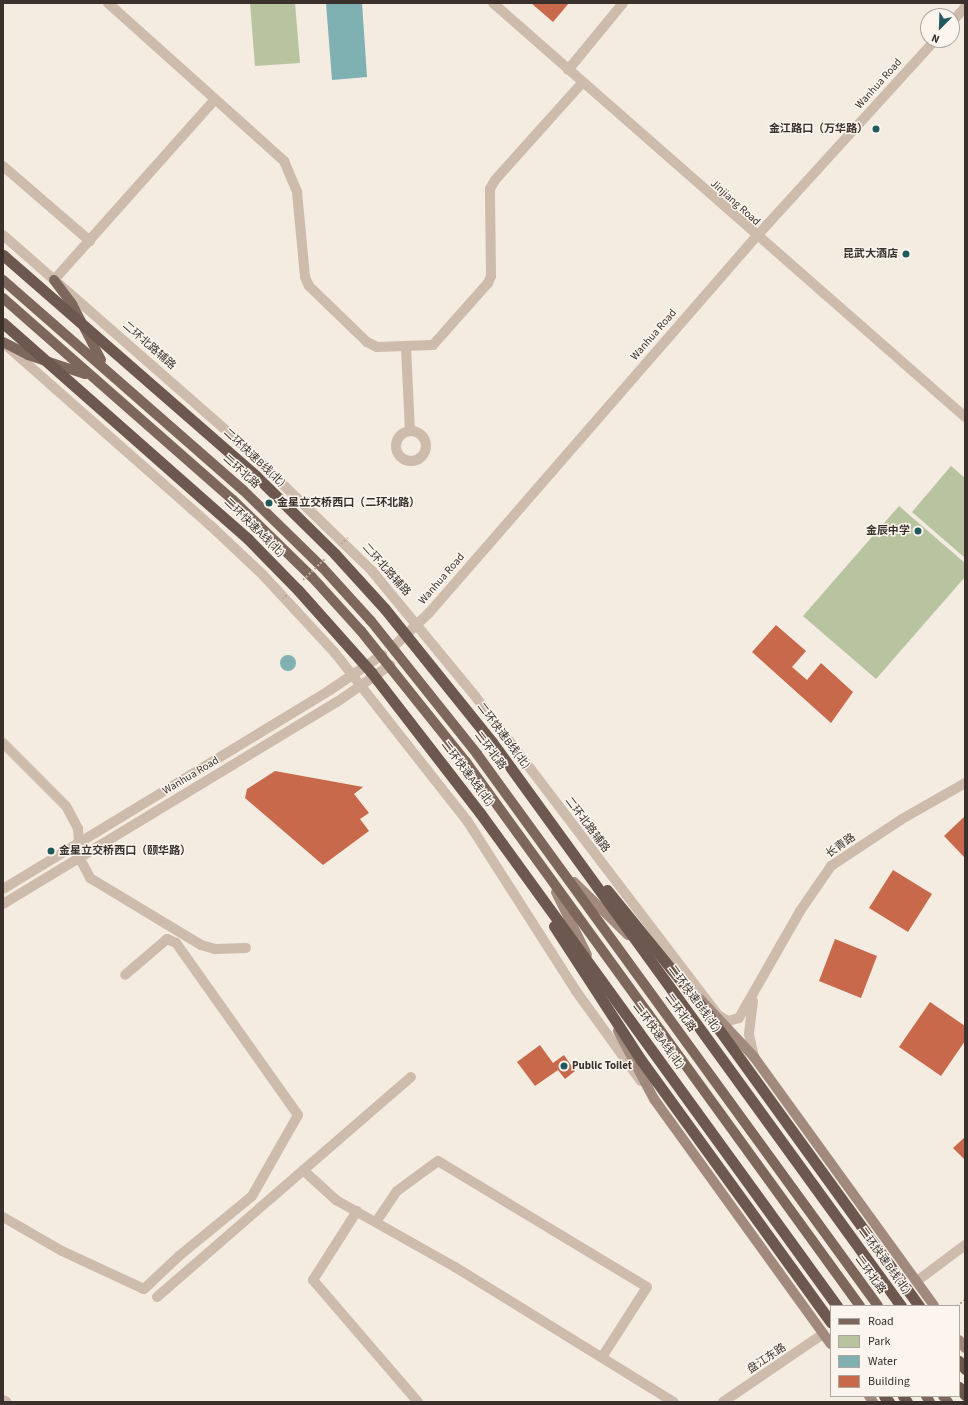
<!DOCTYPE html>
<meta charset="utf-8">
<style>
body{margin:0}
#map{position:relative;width:968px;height:1405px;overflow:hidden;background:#f4ebe1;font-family:"Source Sans 3","Noto Sans SC",sans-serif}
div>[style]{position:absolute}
.green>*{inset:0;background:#b8c4a0}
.water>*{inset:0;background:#7fb0b2}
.round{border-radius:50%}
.building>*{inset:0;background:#c8694b}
.path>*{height:2px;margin-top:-1px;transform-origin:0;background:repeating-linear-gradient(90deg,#b9a596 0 2px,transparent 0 4px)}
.minor>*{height:10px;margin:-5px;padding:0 5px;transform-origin:5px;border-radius:5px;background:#cdbbac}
.minor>.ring{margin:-5px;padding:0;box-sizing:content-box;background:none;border:10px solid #cdbbac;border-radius:50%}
.tertiary>*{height:10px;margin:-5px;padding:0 5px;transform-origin:5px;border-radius:5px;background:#cdbbac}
.secondary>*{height:10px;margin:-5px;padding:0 5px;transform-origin:5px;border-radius:5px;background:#a18a7d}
.primary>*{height:10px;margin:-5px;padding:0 5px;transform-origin:5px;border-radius:5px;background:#7d675c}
.trunk>*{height:11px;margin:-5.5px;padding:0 5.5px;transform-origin:5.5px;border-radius:5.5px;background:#6c584f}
.path-bridge>*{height:2px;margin-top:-1px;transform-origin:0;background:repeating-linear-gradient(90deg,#b9a596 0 2px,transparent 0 4px)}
.trunk-bridge>*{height:11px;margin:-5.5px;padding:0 5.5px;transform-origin:5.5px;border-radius:5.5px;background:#6c584f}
.dots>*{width:11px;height:11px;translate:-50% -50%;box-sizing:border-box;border:2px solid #fbf5ee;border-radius:50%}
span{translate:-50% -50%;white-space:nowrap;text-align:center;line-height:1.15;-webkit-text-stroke:3px #fbf5ee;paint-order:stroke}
.street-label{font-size:11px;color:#3b302b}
.poi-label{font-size:11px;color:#3b302b;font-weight:700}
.right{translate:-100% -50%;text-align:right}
.left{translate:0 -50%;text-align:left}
.frame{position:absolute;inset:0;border:4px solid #3b302b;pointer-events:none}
.legend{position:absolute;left:830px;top:1305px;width:130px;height:92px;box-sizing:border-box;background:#fbf5ee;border:1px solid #aea6a0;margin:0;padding:5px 7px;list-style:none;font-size:12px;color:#3b302b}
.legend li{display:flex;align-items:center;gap:8px;height:20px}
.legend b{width:20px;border:1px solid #aea6a0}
.north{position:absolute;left:920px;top:8px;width:40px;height:40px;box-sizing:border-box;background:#fbf5ee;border:1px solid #aea6a0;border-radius:50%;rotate:203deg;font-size:11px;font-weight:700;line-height:16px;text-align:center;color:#3b302b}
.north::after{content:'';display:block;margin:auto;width:14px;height:18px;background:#1f5a5e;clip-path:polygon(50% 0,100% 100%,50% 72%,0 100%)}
</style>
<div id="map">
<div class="green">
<div style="clip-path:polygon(250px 3px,295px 3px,300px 63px,255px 66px)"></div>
<div style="clip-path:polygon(951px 466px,965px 478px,965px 558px,912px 512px)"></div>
<div style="clip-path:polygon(899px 506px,965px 563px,965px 577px,876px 679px,803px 616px)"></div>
</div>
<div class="water">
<div style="clip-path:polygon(326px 3px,362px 3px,367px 77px,332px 80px)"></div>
<div class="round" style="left:280px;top:655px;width:16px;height:16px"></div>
</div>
<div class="building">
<div style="clip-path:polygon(531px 3px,569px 3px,553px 22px)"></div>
<div style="clip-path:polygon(776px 625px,806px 651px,792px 667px,807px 680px,821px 663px,853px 692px,831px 723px,752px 652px)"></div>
<div style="clip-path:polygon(275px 771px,363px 787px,354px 794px,369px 813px,360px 819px,369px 831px,323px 865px,245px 798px,247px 789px)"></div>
<div style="clip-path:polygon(965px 816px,965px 858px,944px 836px)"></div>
<div style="clip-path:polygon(893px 870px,932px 894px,908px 932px,869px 908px)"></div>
<div style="clip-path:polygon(835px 939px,877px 956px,861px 998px,819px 981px)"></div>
<div style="clip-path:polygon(930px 1002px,965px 1026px,965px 1041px,941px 1076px,899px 1047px)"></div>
<div style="clip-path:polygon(540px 1045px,553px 1063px,564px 1055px,575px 1071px,565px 1079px,558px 1070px,535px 1086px,517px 1062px)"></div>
<div style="clip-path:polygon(965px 1137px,965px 1160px,953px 1148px)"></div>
</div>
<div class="path">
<div style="left:957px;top:1306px;width:10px;rotate:-37deg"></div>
</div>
<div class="minor">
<div style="left:108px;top:3px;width:237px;rotate:41.9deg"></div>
<div style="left:284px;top:161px;width:34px;rotate:67deg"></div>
<div style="left:297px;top:192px;width:85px;rotate:84.6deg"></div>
<div style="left:305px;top:277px;width:10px;rotate:66deg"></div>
<div style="left:309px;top:286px;width:81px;rotate:44deg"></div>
<div style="left:367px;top:342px;width:11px;rotate:27deg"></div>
<div style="left:377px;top:347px;width:56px;rotate:-2deg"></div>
<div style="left:433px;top:345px;width:83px;rotate:-48.4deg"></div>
<div style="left:488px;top:283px;width:8px;rotate:-67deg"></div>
<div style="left:491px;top:276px;width:87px;rotate:-90.7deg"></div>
<div style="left:490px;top:189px;width:10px;rotate:-61deg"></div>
<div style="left:495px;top:180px;width:130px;rotate:-48.1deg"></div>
<div style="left:568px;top:70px;width:87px;rotate:-50.6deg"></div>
<div style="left:3px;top:166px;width:115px;rotate:40.8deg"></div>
<div style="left:3px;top:235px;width:310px;rotate:41.2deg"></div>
<div style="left:236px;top:439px;width:190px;rotate:44.1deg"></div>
<div style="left:372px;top:571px;width:162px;rotate:50.5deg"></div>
<div style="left:475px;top:696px;width:401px;rotate:52.7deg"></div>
<div style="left:718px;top:1015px;width:12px;rotate:31deg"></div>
<div style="left:728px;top:1021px;width:11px;rotate:-15deg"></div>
<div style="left:739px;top:1018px;width:123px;rotate:-60.3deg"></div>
<div style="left:800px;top:911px;width:55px;rotate:-55.4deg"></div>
<div style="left:831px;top:866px;width:85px;rotate:-33.5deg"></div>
<div style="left:902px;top:819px;width:73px;rotate:-29.7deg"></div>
<div style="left:54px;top:280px;width:242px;rotate:-48.3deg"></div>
<div style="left:8px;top:347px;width:269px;rotate:41.4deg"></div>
<div style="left:210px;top:525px;width:73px;rotate:43.3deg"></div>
<div style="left:263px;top:575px;width:106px;rotate:47.3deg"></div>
<div style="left:335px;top:653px;width:215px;rotate:51.8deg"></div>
<div style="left:468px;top:822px;width:201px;rotate:57.4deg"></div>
<div style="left:576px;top:991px;width:111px;rotate:54.2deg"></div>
<div style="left:406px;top:347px;width:84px;rotate:87.3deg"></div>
<div class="ring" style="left:396px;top:431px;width:20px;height:20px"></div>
<div style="left:3px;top:743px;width:89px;rotate:45deg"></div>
<div style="left:66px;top:806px;width:26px;rotate:62deg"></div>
<div style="left:78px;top:829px;width:13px;rotate:86deg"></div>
<div style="left:79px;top:857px;width:24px;rotate:62deg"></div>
<div style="left:90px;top:878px;width:130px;rotate:31.1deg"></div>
<div style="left:201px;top:945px;width:15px;rotate:16deg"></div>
<div style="left:215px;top:949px;width:31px;rotate:-2deg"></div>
<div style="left:753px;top:1001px;width:33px;rotate:97deg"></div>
<div style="left:749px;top:1034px;width:24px;rotate:78deg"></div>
<div style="left:303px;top:1170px;width:45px;rotate:42.3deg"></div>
<div style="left:336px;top:1200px;width:137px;rotate:29.4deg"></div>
<div style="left:455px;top:1267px;width:257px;rotate:31.7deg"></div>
<div style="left:357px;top:1211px;width:82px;rotate:122.5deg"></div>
<div style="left:313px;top:1280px;width:161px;rotate:49.3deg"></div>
<div style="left:3px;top:1217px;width:68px;rotate:30deg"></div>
<div style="left:62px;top:1251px;width:90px;rotate:24.9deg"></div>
<div style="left:144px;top:1289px;width:48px;rotate:-43.3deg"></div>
<div style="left:179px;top:1256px;width:94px;rotate:-39.4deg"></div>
<div style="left:252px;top:1196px;width:93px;rotate:-60.4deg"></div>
<div style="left:298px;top:1115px;width:211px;rotate:-125.3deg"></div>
<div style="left:176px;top:943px;width:10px;rotate:-156deg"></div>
<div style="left:167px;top:939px;width:55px;rotate:139.4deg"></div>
<div style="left:376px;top:1222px;width:37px;rotate:-56deg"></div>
<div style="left:397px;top:1191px;width:51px;rotate:-36.2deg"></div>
<div style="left:438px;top:1161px;width:244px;rotate:31.1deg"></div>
<div style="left:647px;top:1287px;width:83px;rotate:122.7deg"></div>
<div style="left:917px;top:1281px;width:60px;rotate:-36.9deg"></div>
<div style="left:157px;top:1297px;width:336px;rotate:-40.9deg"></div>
<div style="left:3px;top:1400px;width:4px;rotate:27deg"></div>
</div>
<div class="tertiary">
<div style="left:493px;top:3px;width:628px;rotate:41.25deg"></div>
<div style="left:952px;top:22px;width:20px;rotate:-49deg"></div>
<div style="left:393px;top:647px;width:50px;rotate:-43.4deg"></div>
<div style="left:429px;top:613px;width:498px;rotate:-49deg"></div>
<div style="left:756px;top:237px;width:266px;rotate:-47.7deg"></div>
<div style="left:3px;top:889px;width:383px;rotate:-31.3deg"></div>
<div style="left:330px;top:690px;width:63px;rotate:-33.9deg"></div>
<div style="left:3px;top:904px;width:390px;rotate:-31.2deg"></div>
<div style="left:337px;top:702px;width:65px;rotate:-34.9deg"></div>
<div style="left:723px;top:1402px;width:121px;rotate:-34.2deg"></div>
</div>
<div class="secondary">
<div style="left:574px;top:882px;width:76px;rotate:44.5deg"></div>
<div style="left:556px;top:892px;width:70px;rotate:63.8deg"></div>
<div style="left:700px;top:999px;width:79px;rotate:47deg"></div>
<div style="left:754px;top:1057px;width:307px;rotate:54.1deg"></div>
<div style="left:618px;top:1031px;width:77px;rotate:62.1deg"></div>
<div style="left:654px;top:1099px;width:302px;rotate:54.2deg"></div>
<div style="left:959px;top:1340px;width:10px;rotate:53deg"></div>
<div style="left:869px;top:1396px;width:7px;rotate:56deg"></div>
</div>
<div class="primary">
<div style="left:3px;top:280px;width:319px;rotate:41.2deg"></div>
<div style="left:243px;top:490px;width:110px;rotate:44.3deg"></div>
<div style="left:322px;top:567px;width:73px;rotate:47.8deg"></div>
<div style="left:371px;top:621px;width:170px;rotate:51.4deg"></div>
<div style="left:477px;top:754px;width:682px;rotate:54deg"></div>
<div style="left:54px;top:280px;width:30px;rotate:53deg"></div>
<div style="left:72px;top:304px;width:63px;rotate:62.6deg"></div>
<div style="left:3px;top:298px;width:306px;rotate:41.3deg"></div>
<div style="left:233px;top:500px;width:110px;rotate:44.3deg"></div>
<div style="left:312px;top:577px;width:73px;rotate:47.8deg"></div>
<div style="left:361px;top:631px;width:168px;rotate:51.3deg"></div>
<div style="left:466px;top:762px;width:672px;rotate:54.09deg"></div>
<div style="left:3px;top:342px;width:28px;rotate:27deg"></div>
<div style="left:28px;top:355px;width:60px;rotate:18.4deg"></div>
<div style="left:926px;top:1396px;width:7px;rotate:56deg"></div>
<div style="left:943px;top:1396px;width:8px;rotate:50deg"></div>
</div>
<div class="trunk">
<div style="left:707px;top:1013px;width:362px;rotate:54.1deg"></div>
<div style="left:641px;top:1060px;width:324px;rotate:54.1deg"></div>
<div style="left:959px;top:1361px;width:10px;rotate:53deg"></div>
<div style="left:959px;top:1387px;width:10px;rotate:53deg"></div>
<div style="left:884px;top:1396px;width:8px;rotate:50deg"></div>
<div style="left:903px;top:1396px;width:7px;rotate:56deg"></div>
</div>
<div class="path-bridge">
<div style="left:341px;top:544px;width:9px;rotate:-41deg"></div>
<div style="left:303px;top:580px;width:30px;rotate:-44deg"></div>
<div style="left:282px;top:599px;width:6px;rotate:-39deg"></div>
</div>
<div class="trunk-bridge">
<div style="left:3px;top:255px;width:336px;rotate:41.1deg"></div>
<div style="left:256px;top:476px;width:111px;rotate:44.6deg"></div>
<div style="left:335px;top:554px;width:74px;rotate:47.7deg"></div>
<div style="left:385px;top:609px;width:171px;rotate:51.2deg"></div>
<div style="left:492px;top:742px;width:697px;rotate:54.05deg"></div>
<div style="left:3px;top:323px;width:327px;rotate:41.4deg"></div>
<div style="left:248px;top:539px;width:71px;rotate:45.6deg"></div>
<div style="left:298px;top:590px;width:110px;rotate:48.3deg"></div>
<div style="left:371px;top:672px;width:178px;rotate:52.3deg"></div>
<div style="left:480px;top:813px;width:609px;rotate:54.09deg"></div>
<div style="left:607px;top:890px;width:159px;rotate:50.9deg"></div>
<div style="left:554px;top:926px;width:160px;rotate:57deg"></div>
</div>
<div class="dots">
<div style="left:876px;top:129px;background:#1f5a5e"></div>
<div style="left:906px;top:254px;background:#1f5a5e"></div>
<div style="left:269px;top:503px;background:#1f5a5e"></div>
<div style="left:918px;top:531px;background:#1f5a5e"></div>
<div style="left:51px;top:851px;background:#1f5a5e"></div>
<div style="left:564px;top:1066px;background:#1f5a5e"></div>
</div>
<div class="street-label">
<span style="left:879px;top:84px;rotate:-48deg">Wanhua Road</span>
<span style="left:735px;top:203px;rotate:42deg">Jinjiang Road</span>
<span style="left:654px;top:335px;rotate:-49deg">Wanhua Road</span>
<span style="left:149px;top:346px;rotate:41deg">二环北路辅路</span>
<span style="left:254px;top:458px;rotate:43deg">二环快速B线(北)</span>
<span style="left:241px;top:472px;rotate:42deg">二环北路</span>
<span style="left:254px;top:528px;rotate:44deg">二环快速A线(北)</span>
<span style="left:386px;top:570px;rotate:48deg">二环北路辅路</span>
<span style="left:442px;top:579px;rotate:-49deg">Wanhua Road</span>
<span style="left:503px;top:736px;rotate:53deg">二环快速B线(北)</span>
<span style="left:490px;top:751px;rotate:53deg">二环北路</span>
<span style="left:467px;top:774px;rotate:53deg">二环快速A线(北)</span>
<span style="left:191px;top:776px;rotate:-31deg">Wanhua Road</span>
<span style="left:587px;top:825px;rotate:53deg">二环北路辅路</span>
<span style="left:841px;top:846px;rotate:-35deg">长青路</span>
<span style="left:694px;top:999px;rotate:54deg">二环快速B线(北)</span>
<span style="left:680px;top:1013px;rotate:54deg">二环北路</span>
<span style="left:658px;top:1036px;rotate:54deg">二环快速A线(北)</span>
<span style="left:884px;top:1261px;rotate:54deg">二环快速B线(北)</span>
<span style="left:870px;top:1275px;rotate:54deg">二环北路</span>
<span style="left:767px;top:1359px;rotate:-34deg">盘江东路</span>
</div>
<div class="poi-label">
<span class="right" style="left:868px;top:129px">金江路口（万华路）</span>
<span class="right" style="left:898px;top:254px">昆武大酒店</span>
<span class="left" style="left:277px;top:503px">金星立交桥西口（二环北路）</span>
<span class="right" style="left:910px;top:531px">金辰中学</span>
<span class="left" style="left:59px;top:851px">金星立交桥西口（颐华路）</span>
<span class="left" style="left:572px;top:1066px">Public Toilet</span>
</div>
<div class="frame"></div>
<ul class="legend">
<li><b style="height:5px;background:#7d675c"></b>Road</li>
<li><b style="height:11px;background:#b8c4a0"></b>Park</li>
<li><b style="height:11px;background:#7fb0b2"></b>Water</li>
<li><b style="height:11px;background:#c8694b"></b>Building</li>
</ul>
<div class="north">N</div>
</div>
